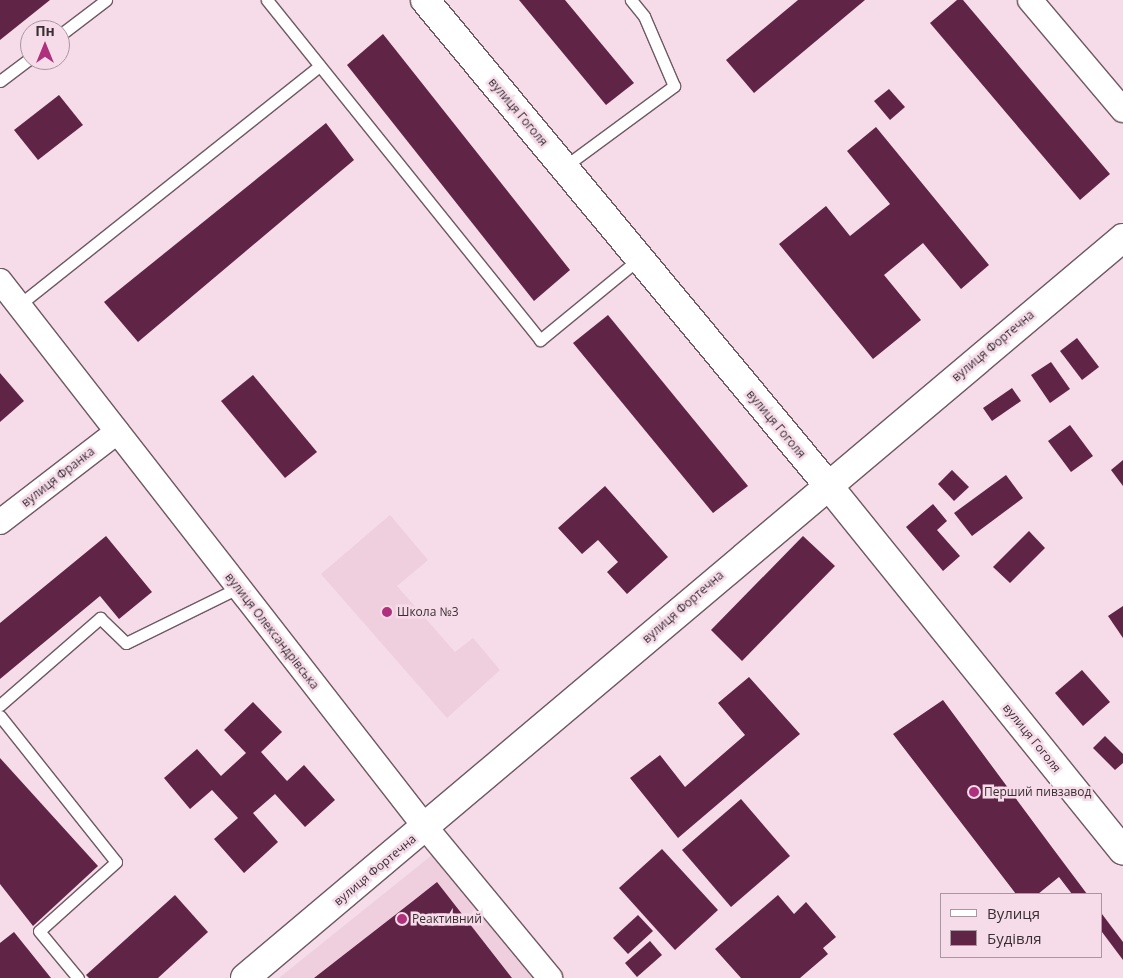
<!DOCTYPE html>
<meta charset="utf-8">
<style>
body{margin:0}
#map{position:relative;width:1123px;height:978px;overflow:hidden;background:#f6dce8;font-family:"Open Sans",sans-serif}
div>[style]{position:absolute}
.built>*{inset:0;background:#efcede}
.building>*{inset:0;background:#602446}
.roads{filter:drop-shadow(1px 0 #6f5963) drop-shadow(-1px 0 #6f5963) drop-shadow(0 1px #6f5963) drop-shadow(0 -1px #6f5963)}
.service>*{height:11px;margin:-5.5px;padding:0 5.5px;transform-origin:5.5px;border-radius:5.5px;background:#fff}
.minor>*{height:24px;margin:-12px;padding:0 12px;transform-origin:12px;border-radius:12px;background:#fff}
.tertiary>*{height:28px;margin:-14px;padding:0 14px;transform-origin:14px;border-radius:14px;background:#fff}
.dots>*{width:14px;height:14px;translate:-50% -50%;box-sizing:border-box;border:2px solid #f6dce8;border-radius:50%}
span{translate:-50% -50%;white-space:nowrap;text-align:center;line-height:1.15;-webkit-text-stroke:5px #f6dce8;paint-order:stroke}
.street-label{font-size:12px;color:#382e33}
.poi-label{font-size:12px;color:#382e33}
.left{translate:0 -50%;text-align:left}
.legend{position:absolute;left:940px;top:893px;width:162px;height:65px;box-sizing:border-box;background:#f6dce8;border:1px solid #aa96a0;margin:0;padding:6px 9px;list-style:none;font-size:15px;color:#382e33}
.legend li{display:flex;align-items:center;gap:10px;height:25px}
.legend b{width:25px;border:1px solid #aa96a0}
.north{position:absolute;left:20px;top:20px;width:50px;height:50px;box-sizing:border-box;background:#f6dce8;border:1px solid #aa96a0;border-radius:50%;rotate:0deg;font-size:14px;font-weight:700;line-height:20px;text-align:center;color:#382e33}
.north::after{content:'';display:block;margin:auto;width:18px;height:22px;background:#af307d;clip-path:polygon(50% 0,100% 100%,50% 72%,0 100%)}
</style>
<div id="map">
<div class="built">
<div style="clip-path:polygon(390px 515px,428px 560px,397px 586px,455px 652px,473px 638px,500px 670px,447px 718px,321px 574px)"></div>
<div style="clip-path:polygon(432px 855px,532px 978px,279px 978px)"></div>
</div>
<div class="building">
<div style="clip-path:polygon(0 0,50px 0,0 40px)"></div>
<div style="clip-path:polygon(519px 0,565px 0,634px 83px,606px 105px)"></div>
<div style="clip-path:polygon(798px 0,865px 0,754px 93px,726px 60px)"></div>
<div style="clip-path:polygon(957px 0,963px 0,1110px 174px,1080px 200px,930px 23px)"></div>
<div style="clip-path:polygon(383px 34px,570px 270px,534px 301px,347px 65px)"></div>
<div style="clip-path:polygon(889px 89px,905px 107px,890px 120px,874px 101px)"></div>
<div style="clip-path:polygon(59px 95px,83px 125px,38px 160px,14px 130px)"></div>
<div style="clip-path:polygon(326px 123px,354px 160px,138px 342px,104px 302px)"></div>
<div style="clip-path:polygon(876px 127px,989px 265px,961px 289px,923px 243px,884px 275px,921px 320px,873px 359px,779px 244px,826px 206px,850px 236px,890px 204px,847px 151px)"></div>
<div style="clip-path:polygon(608px 315px,748px 486px,713px 513px,573px 343px)"></div>
<div style="clip-path:polygon(1077px 338px,1099px 367px,1082px 380px,1060px 351px)"></div>
<div style="clip-path:polygon(1051px 362px,1070px 389px,1050px 403px,1031px 375px)"></div>
<div style="clip-path:polygon(0 373px,24px 401px,0 422px)"></div>
<div style="clip-path:polygon(253px 375px,317px 452px,285px 478px,221px 401px)"></div>
<div style="clip-path:polygon(1012px 388px,1021px 401px,992px 421px,983px 408px)"></div>
<div style="clip-path:polygon(1070px 425px,1093px 456px,1071px 472px,1048px 441px)"></div>
<div style="clip-path:polygon(1123px 460px,1123px 486px,1111px 470px)"></div>
<div style="clip-path:polygon(952px 470px,969px 487px,954px 501px,938px 484px)"></div>
<div style="clip-path:polygon(1006px 475px,1023px 498px,972px 536px,954px 513px)"></div>
<div style="clip-path:polygon(605px 486px,668px 557px,627px 594px,607px 572px,618px 562px,598px 540px,582px 554px,558px 528px)"></div>
<div style="clip-path:polygon(933px 504px,947px 521px,937px 530px,960px 556px,943px 571px,906px 527px)"></div>
<div style="clip-path:polygon(1029px 531px,1045px 548px,1010px 583px,993px 567px)"></div>
<div style="clip-path:polygon(106px 536px,152px 592px,119px 619px,100px 596px,0 679px,0 623px)"></div>
<div style="clip-path:polygon(803px 536px,835px 566px,742px 661px,711px 630px)"></div>
<div style="clip-path:polygon(1123px 606px,1123px 638px,1108px 616px)"></div>
<div style="clip-path:polygon(1082px 670px,1110px 702px,1083px 726px,1055px 693px)"></div>
<div style="clip-path:polygon(749px 677px,800px 734px,678px 838px,630px 778px,660px 755px,685px 787px,745px 735px,718px 703px)"></div>
<div style="clip-path:polygon(943px 700px,1054px 850px,1087px 894px,1072px 894px,1059px 877px,1038px 894px,1016px 894px,893px 734px)"></div>
<div style="clip-path:polygon(253px 702px,282px 732px,261px 752px,287px 781px,304px 765px,335px 800px,305px 827px,275px 794px,253px 813px,278px 842px,244px 873px,214px 839px,238px 818px,212px 790px,190px 809px,164px 778px,197px 749px,221px 776px,246px 753px,224px 730px)"></div>
<div style="clip-path:polygon(1105px 736px,1123px 754px,1123px 763px,1115px 770px,1093px 748px)"></div>
<div style="clip-path:polygon(0 758px,98px 866px,33px 926px,0 884px)"></div>
<div style="clip-path:polygon(741px 799px,790px 856px,731px 907px,682px 850px)"></div>
<div style="clip-path:polygon(662px 849px,718px 910px,675px 950px,619px 888px)"></div>
<div style="clip-path:polygon(437px 882px,512px 978px,314px 978px,413px 901px)"></div>
<div style="clip-path:polygon(175px 895px,208px 932px,158px 978px,89px 978px,86px 975px)"></div>
<div style="clip-path:polygon(778px 895px,794px 914px,806px 902px,836px 937px,823px 948px,828px 954px,800px 978px,741px 978px,715px 949px)"></div>
<div style="clip-path:polygon(1102px 914px,1123px 942px,1123px 960px,1102px 932px)"></div>
<div style="clip-path:polygon(638px 915px,653px 931px,628px 954px,613px 938px)"></div>
<div style="clip-path:polygon(14px 932px,51px 978px,0 978px,0 943px)"></div>
<div style="clip-path:polygon(650px 941px,662px 955px,637px 977px,625px 963px)"></div>
</div>
<div class="roads">
<div class="service">
<div style="left:267px;top:0;width:436px;rotate:51.2deg"></div>
<div style="left:540px;top:340px;width:129px;rotate:-39.4deg"></div>
<div style="left:60px;top:35px;width:58px;rotate:-37.3deg"></div>
<div style="left:0;top:81px;width:38px;rotate:-37deg"></div>
<div style="left:564px;top:167px;width:137px;rotate:-36.4deg"></div>
<div style="left:674px;top:86px;width:76px;rotate:-113.2deg"></div>
<div style="left:644px;top:16px;width:21px;rotate:-129deg"></div>
<div style="left:19px;top:305px;width:384px;rotate:-38.5deg"></div>
<div style="left:0;top:705px;width:133px;rotate:-41deg"></div>
<div style="left:100px;top:618px;width:36px;rotate:44deg"></div>
<div style="left:126px;top:643px;width:125px;rotate:-26.2deg"></div>
<div style="left:0;top:716px;width:186px;rotate:51.5deg"></div>
<div style="left:116px;top:862px;width:103px;rotate:138.1deg"></div>
<div style="left:39px;top:931px;width:61px;rotate:50.3deg"></div>
</div>
<div class="minor">
<div style="left:1030px;top:0;width:144px;rotate:49.8deg"></div>
<div style="left:0;top:281px;width:693px;rotate:52.09deg"></div>
<div style="left:426px;top:828px;width:195px;rotate:50.4deg"></div>
<div style="left:0;top:522px;width:148px;rotate:-37.6deg"></div>
</div>
<div class="tertiary">
<div style="left:425px;top:0;width:629px;rotate:50.29deg"></div>
<div style="left:827px;top:484px;width:471px;rotate:51.1deg"></div>
<div style="left:245px;top:978px;width:1148px;rotate:-40.13deg"></div>
</div>
</div>
<div class="dots">
<div style="left:387px;top:612px;background:#af307d"></div>
<div style="left:974px;top:792px;background:#af307d"></div>
<div style="left:402px;top:919px;background:#af307d"></div>
</div>
<div class="street-label">
<span style="left:518px;top:112px;rotate:50deg">вулиця Гоголя</span>
<span style="left:993px;top:346px;rotate:-40deg">вулиця Фортечна</span>
<span style="left:776px;top:424px;rotate:50deg">вулиця Гоголя</span>
<span style="left:58px;top:477px;rotate:-38deg">вулиця Франка</span>
<span style="left:683px;top:607px;rotate:-41deg">вулиця Фортечна</span>
<span style="left:272px;top:631px;rotate:52deg">вулиця Олександрівська</span>
<span style="left:1032px;top:738px;rotate:51deg">вулиця Гоголя</span>
<span style="left:375px;top:870px;rotate:-40deg">вулиця Фортечна</span>
</div>
<div class="poi-label">
<span class="left" style="left:397px;top:612px">Школа №3</span>
<span class="left" style="left:984px;top:792px">Перший пивзавод</span>
<span class="left" style="left:412px;top:919px">Реактивний</span>
</div>
<ul class="legend">
<li><b style="height:6px;background:#fff"></b>Вулиця</li>
<li><b style="height:14px;background:#602446"></b>Будівля</li>
</ul>
<div class="north">Пн</div>
</div>
